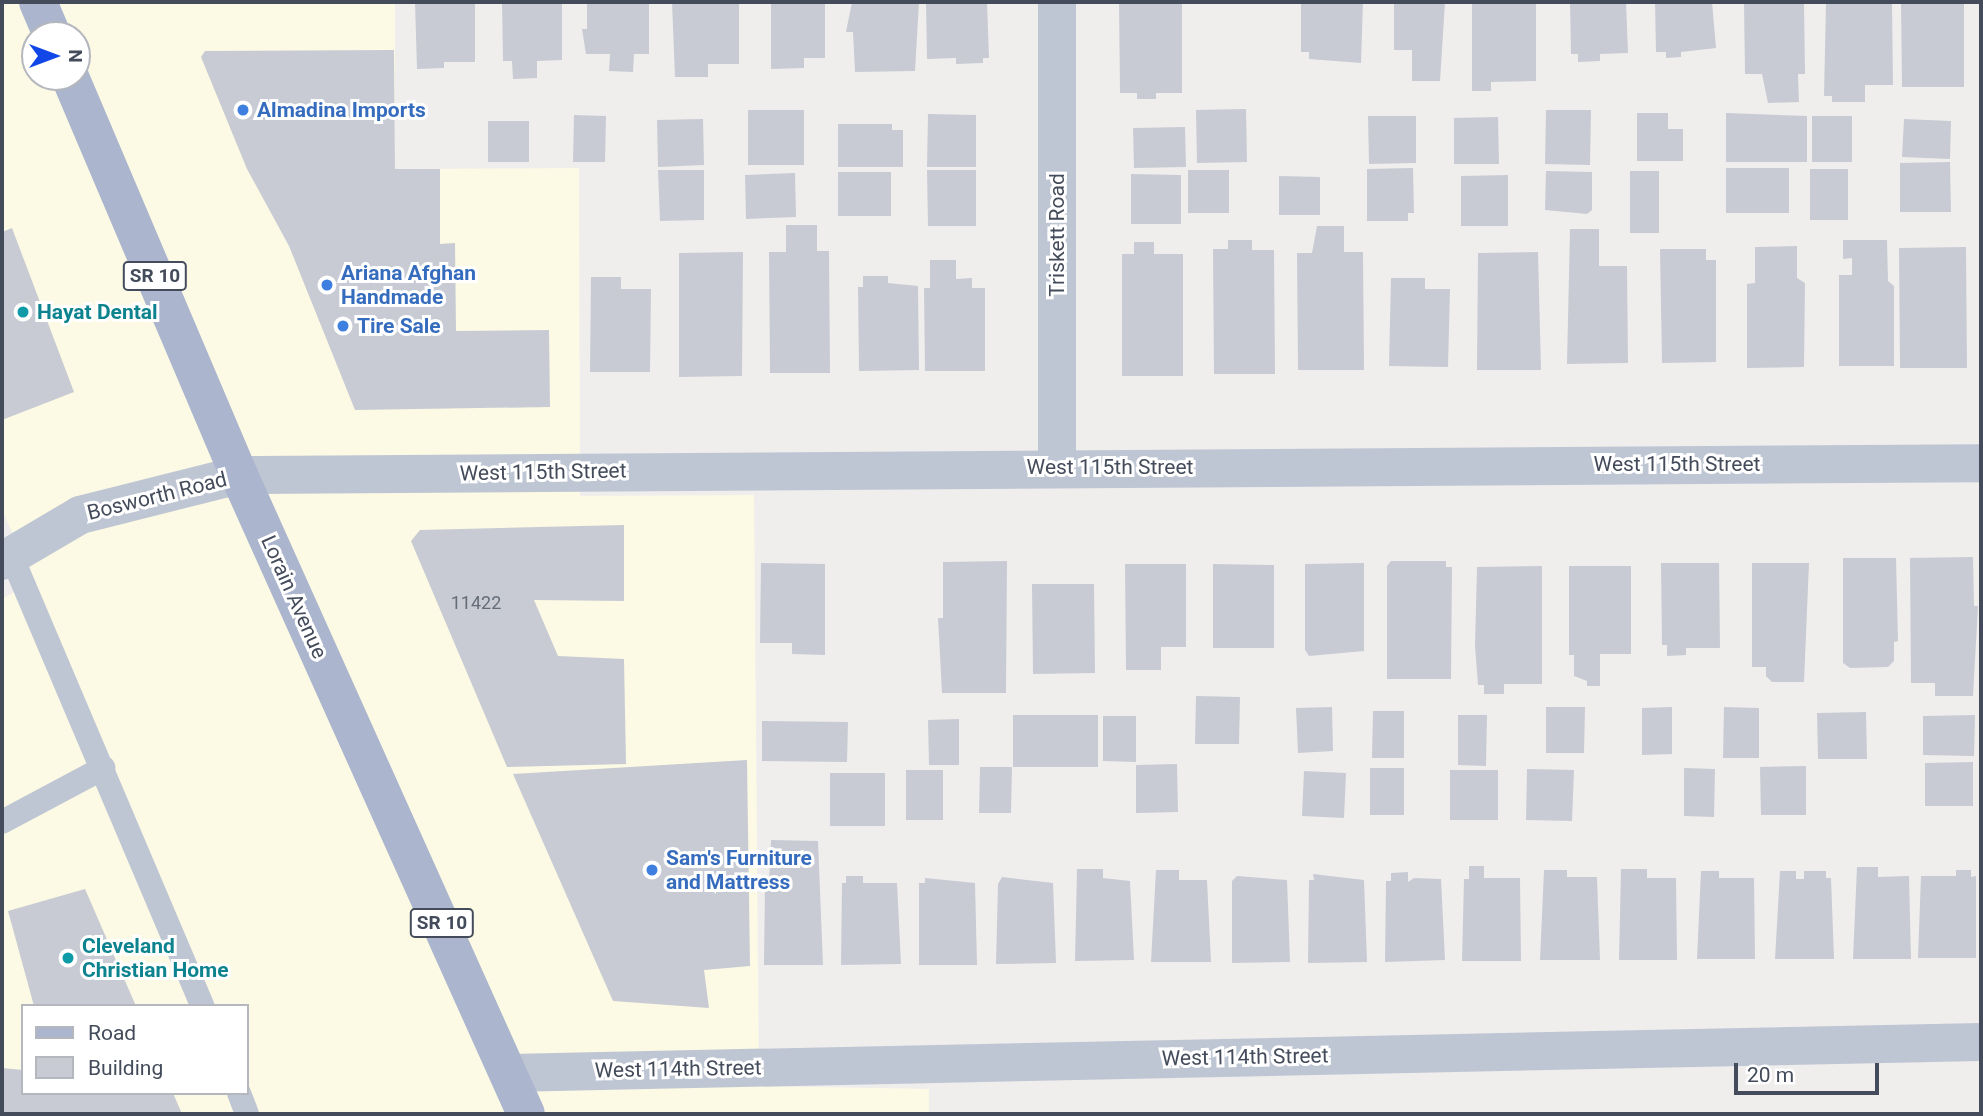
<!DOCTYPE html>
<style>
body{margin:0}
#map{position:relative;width:1983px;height:1116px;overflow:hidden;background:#f0eded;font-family:Roboto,sans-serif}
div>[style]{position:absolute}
.commercial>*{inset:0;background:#fcfae4}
.building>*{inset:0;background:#c8cbd3}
.lane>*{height:24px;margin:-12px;padding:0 12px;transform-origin:12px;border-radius:12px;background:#bfc6d3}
.street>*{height:38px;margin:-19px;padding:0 19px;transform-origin:19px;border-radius:19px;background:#bfc6d3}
.primary>*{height:38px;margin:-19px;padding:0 19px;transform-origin:19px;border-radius:19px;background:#abb6ce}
.dots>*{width:19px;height:19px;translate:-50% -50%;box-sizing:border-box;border:4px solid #fff;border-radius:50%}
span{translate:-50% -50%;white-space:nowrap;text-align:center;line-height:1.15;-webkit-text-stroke:6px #fff;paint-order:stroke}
.number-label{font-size:18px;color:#656c79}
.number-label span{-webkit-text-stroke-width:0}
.shield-label span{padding:2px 5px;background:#fff;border:2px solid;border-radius:5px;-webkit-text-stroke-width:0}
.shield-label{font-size:19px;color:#444c5b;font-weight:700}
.shop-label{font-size:21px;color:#366cbe;font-weight:700}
.left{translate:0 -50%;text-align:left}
.street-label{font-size:21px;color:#444c5b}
.culture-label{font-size:21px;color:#0d838f;font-weight:700}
.frame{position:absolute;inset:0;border:4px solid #444c5b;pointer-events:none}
.legend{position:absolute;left:21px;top:1004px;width:228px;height:91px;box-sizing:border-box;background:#fff;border:2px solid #b4b7bd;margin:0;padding:9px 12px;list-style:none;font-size:21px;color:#444c5b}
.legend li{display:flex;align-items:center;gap:14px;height:35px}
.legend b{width:35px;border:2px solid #b4b7bd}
.north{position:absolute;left:21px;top:21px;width:70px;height:70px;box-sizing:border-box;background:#fff;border:2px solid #b4b7bd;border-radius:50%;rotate:90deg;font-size:19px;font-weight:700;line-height:28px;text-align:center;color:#444c5b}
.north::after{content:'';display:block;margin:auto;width:24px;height:32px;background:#1047e6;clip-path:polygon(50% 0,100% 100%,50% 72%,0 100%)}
.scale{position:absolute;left:1734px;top:1063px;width:145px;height:32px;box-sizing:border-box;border:4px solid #444c5b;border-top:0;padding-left:9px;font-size:21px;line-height:24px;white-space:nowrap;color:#444c5b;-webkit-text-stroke:5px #fff;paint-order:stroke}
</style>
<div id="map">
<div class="commercial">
<div style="clip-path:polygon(evenodd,2px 2px,395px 2px,395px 169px,579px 168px,580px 496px,754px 495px,759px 1086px,929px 1089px,929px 1114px,2px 1114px,2px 599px,34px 581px,2px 510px,2px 2px,35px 35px,77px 35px,77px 77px,35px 77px,35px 35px,2px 2px,23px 1006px,247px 1006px,247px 1093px,23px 1093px,23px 1006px)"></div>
</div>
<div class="building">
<div style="clip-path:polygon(415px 2px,475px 2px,475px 62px,444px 62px,444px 68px,417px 69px)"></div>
<div style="clip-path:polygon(502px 2px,562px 2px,562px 60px,537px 61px,537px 78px,513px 79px,512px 61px,503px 61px)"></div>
<div style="clip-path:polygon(587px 2px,649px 2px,649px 54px,634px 54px,633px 72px,609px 71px,610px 54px,586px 54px,582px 29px,587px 29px)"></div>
<div style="clip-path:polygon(672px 2px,739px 2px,739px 64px,708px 64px,708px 77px,675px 77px)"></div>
<div style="clip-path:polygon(771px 2px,825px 2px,825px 58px,804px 58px,804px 68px,771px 69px)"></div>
<div style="clip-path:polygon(852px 2px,919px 2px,915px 71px,855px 72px,853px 32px,846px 32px)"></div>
<div style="clip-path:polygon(926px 2px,987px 2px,989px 58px,983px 58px,983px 63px,956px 64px,956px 58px,927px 59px)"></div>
<div style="clip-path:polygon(1119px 2px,1182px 2px,1182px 93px,1156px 93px,1156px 99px,1137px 99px,1137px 93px,1120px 93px)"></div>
<div style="clip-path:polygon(1301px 2px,1363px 2px,1361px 63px,1309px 59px,1309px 52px,1301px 52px)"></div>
<div style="clip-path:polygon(1394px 2px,1445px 2px,1440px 81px,1412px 81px,1412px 50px,1394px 50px)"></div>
<div style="clip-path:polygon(1472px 2px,1536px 2px,1536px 81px,1491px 82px,1491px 91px,1472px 91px)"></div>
<div style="clip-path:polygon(1570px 2px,1626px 2px,1628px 53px,1600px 54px,1600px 61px,1578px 62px,1578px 54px,1571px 54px)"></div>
<div style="clip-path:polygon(1655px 2px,1712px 2px,1716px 48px,1681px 52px,1681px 57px,1666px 58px,1666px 52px,1656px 52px)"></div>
<div style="clip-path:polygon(1744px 2px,1804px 2px,1805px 74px,1798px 74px,1799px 102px,1768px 103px,1762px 74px,1745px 74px)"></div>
<div style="clip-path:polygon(1826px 2px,1892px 2px,1893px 85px,1865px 85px,1865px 102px,1832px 102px,1832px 96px,1824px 96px)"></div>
<div style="clip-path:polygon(1901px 2px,1964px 2px,1964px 87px,1902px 87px)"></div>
<div style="clip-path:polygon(394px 50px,395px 169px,440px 169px,440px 244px,455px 243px,456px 331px,549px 330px,550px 407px,355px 410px,289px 246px,247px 169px,201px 57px,205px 51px)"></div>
<div style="clip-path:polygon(1246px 109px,1247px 162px,1197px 163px,1196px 110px)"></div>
<div style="clip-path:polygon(748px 110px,804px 110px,804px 165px,748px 165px)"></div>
<div style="clip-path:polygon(1546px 110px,1591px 110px,1590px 165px,1545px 164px)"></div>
<div style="clip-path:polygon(1637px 113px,1668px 113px,1668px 129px,1683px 129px,1683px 161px,1637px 161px)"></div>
<div style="clip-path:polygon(1726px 113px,1807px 116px,1807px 162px,1726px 162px)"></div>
<div style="clip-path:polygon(928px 114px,976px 115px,976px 167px,927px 167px)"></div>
<div style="clip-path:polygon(574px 115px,606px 116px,605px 162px,573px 162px)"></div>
<div style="clip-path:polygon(1368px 116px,1416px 116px,1416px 163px,1369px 164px)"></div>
<div style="clip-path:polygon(1812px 116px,1852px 116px,1852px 162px,1812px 162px)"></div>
<div style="clip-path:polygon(1498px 117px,1499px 164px,1454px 164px,1454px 118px)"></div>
<div style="clip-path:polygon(703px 119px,704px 165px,658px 167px,657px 120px)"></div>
<div style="clip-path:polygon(1904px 119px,1951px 121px,1950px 159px,1902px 157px)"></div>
<div style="clip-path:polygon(488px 121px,529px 121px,529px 162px,488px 162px)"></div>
<div style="clip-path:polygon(838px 124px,892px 124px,892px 130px,903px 130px,903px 167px,838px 167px)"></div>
<div style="clip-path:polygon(1185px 127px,1186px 167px,1134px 168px,1133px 128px)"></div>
<div style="clip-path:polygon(1950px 162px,1951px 212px,1900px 212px,1900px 163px)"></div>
<div style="clip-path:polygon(1413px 168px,1414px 213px,1408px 213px,1408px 221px,1367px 221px,1367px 169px)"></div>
<div style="clip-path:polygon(1726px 168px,1789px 168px,1789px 213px,1726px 213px)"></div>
<div style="clip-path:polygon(1810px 169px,1848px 169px,1848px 220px,1810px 220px)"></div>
<div style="clip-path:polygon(658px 170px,704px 170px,704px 220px,660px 221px)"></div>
<div style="clip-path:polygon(927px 170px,976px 170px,976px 226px,928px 226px)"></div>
<div style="clip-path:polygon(1188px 170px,1229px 170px,1229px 213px,1188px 213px)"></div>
<div style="clip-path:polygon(1546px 171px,1592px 172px,1592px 210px,1587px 214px,1545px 210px)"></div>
<div style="clip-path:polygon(1630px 171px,1659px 171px,1659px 233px,1630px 233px)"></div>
<div style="clip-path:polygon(838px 172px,891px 172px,891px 216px,838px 216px)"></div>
<div style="clip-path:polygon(795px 173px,796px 217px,746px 219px,745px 175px)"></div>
<div style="clip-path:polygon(1131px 174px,1181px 175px,1181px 224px,1131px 224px)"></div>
<div style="clip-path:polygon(1508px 175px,1508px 226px,1461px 226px,1461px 176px)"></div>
<div style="clip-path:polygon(1279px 176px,1320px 177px,1320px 215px,1279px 215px)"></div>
<div style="clip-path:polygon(786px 225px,817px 225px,817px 251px,829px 251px,830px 373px,770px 373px,769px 252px,786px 252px)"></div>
<div style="clip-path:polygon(1317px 226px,1344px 226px,1344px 252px,1363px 252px,1364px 370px,1298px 370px,1297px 253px,1312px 253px)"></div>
<div style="clip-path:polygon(12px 228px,74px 392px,2px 420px,2px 232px)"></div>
<div style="clip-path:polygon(1570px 229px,1599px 229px,1599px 266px,1627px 266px,1628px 363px,1567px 364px)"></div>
<div style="clip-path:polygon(1228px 240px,1252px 240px,1252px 250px,1274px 250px,1275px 374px,1214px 374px,1213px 249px,1228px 249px)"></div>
<div style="clip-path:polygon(1843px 240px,1887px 240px,1888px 281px,1894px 286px,1894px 366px,1839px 366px,1839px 275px,1852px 275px,1852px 258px,1843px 259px)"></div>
<div style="clip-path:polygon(1134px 242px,1154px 242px,1154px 254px,1183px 254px,1183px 376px,1122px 376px,1122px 254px,1134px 254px)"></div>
<div style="clip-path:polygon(1797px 246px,1797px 278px,1805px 283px,1804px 367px,1747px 368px,1747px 284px,1755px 283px,1755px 247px)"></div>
<div style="clip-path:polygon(1966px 247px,1967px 368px,1900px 368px,1899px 248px)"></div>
<div style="clip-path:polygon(1660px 249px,1706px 249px,1706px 260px,1716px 260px,1716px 362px,1662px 363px)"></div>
<div style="clip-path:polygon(743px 252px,742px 376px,679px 377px,679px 253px)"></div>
<div style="clip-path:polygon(1538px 252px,1541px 370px,1477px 370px,1478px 253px)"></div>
<div style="clip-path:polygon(930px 260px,956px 260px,956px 279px,972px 278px,972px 288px,985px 288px,985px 371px,925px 371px,924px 288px,930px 288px)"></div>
<div style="clip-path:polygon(863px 276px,888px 276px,888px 283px,918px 286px,919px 370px,859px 371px,858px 287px,863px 287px)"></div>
<div style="clip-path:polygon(591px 277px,621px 277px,621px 289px,651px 289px,650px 372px,590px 372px)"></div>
<div style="clip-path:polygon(1391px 278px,1425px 278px,1425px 289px,1450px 289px,1448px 367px,1389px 366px)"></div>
<div style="clip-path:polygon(624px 525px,624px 601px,534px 600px,558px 656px,624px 659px,626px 764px,507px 767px,411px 541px,420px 530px)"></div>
<div style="clip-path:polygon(1973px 557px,1974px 606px,1978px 606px,1973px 696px,1935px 696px,1935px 683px,1911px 683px,1910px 558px)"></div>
<div style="clip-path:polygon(1843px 558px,1896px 558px,1898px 641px,1894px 642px,1894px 661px,1888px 667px,1850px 668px,1843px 663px)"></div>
<div style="clip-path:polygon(1007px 561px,1006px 693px,942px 693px,938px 618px,943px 618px,943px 562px)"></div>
<div style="clip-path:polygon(1391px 561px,1446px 561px,1446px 567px,1452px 567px,1451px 679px,1387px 679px,1387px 566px)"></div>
<div style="clip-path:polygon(761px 563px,825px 564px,825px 655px,792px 654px,792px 643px,760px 643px)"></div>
<div style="clip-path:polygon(1364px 563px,1364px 651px,1309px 656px,1305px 650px,1305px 564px)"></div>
<div style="clip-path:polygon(1661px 563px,1719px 563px,1720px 648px,1686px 648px,1686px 655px,1667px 656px,1667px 645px,1662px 645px)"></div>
<div style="clip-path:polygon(1752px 563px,1809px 563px,1804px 682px,1772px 682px,1766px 676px,1766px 667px,1752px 667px)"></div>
<div style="clip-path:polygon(1125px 564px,1186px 564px,1186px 647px,1161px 647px,1161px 670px,1126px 670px)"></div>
<div style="clip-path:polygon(1213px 564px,1274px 565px,1274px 648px,1213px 648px)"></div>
<div style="clip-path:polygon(1542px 566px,1542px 684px,1504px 684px,1504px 694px,1484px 694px,1484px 685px,1478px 685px,1475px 646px,1477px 567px)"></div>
<div style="clip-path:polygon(1569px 566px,1631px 566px,1631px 654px,1600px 654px,1600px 686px,1587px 686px,1587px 681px,1574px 676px,1574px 655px,1569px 655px)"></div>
<div style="clip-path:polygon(1032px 584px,1094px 584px,1095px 673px,1033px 674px)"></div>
<div style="clip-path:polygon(1196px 696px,1240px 697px,1239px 744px,1195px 744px)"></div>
<div style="clip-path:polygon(1332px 707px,1333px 751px,1298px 753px,1296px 708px)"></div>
<div style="clip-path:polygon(1546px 707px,1585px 707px,1584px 753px,1546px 753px)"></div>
<div style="clip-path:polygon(1672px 707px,1672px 754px,1642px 755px,1642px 708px)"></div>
<div style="clip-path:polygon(1724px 707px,1759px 708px,1759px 758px,1723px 758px)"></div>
<div style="clip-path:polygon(1373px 711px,1404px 711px,1404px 758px,1372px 758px)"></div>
<div style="clip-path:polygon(1866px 712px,1867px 759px,1818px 759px,1817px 713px)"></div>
<div style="clip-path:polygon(1013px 715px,1098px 715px,1098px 767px,1013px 767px)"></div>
<div style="clip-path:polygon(1458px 715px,1487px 715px,1486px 766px,1458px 765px)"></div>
<div style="clip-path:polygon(1975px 715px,1974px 756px,1923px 755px,1923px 716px)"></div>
<div style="clip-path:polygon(1103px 716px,1136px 716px,1136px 762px,1103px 761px)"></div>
<div style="clip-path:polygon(959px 719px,959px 765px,929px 765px,928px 720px)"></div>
<div style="clip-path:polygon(762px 721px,848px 722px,847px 762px,762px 761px)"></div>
<div style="clip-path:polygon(747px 760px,750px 966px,704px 970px,709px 1008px,613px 1001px,513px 774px)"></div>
<div style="clip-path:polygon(1973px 762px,1973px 806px,1925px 806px,1925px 763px)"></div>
<div style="clip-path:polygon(1177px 764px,1178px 812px,1136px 813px,1136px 765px)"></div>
<div style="clip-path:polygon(1806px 766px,1806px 815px,1761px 815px,1760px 767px)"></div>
<div style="clip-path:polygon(980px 767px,1012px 767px,1011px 813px,979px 813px)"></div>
<div style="clip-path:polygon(1370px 768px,1404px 768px,1404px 815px,1370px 815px)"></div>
<div style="clip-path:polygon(1684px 768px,1715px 769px,1714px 817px,1684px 816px)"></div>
<div style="clip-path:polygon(1527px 769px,1574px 770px,1572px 821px,1526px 820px)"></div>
<div style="clip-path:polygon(906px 770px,943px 770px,943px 820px,906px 820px)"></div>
<div style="clip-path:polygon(1450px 770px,1498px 770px,1498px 820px,1450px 820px)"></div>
<div style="clip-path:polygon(1304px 771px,1346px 773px,1344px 818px,1302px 816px)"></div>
<div style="clip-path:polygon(830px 773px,885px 773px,885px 826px,830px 826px)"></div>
<div style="clip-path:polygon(771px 840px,818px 841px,823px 965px,764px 965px,765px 884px,769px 884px)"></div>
<div style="clip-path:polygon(1469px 866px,1484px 866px,1484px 878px,1520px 878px,1521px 961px,1462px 961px,1464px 879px,1469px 879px)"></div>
<div style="clip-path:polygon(1857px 867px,1878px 867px,1878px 877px,1909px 876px,1911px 959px,1853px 959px)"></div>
<div style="clip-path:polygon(1077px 869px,1103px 869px,1103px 878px,1130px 881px,1134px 960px,1075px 961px)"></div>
<div style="clip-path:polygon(1621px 869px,1647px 869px,1647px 878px,1676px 878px,1677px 960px,1619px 960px)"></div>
<div style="clip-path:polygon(1156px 870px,1179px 870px,1179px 880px,1207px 880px,1211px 962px,1151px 962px)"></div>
<div style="clip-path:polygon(1544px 870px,1567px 870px,1567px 877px,1597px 877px,1600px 960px,1540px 960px)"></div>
<div style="clip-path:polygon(1956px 870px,1971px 870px,1971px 877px,1976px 876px,1976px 958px,1918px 958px,1921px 876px,1956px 876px)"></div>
<div style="clip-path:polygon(1701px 871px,1719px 871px,1719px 878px,1754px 878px,1755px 959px,1697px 959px)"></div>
<div style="clip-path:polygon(1780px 871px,1796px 871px,1796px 879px,1804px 879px,1804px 871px,1826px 871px,1826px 878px,1831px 878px,1834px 959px,1775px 959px)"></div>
<div style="clip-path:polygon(1408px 872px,1408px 882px,1414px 878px,1441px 879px,1445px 960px,1385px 962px,1386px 881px,1391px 881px,1391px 873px)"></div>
<div style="clip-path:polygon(1313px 874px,1364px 880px,1367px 962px,1308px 963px,1309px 880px,1314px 880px)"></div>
<div style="clip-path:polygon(846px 876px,863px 876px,863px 883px,897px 883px,901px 964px,841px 965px,842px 883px,846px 883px)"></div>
<div style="clip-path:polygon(1237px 876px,1287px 880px,1290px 962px,1232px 963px,1232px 881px)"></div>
<div style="clip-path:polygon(1002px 877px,1053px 883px,1056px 963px,996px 964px,998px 884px)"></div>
<div style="clip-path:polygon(925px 878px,975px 883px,977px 965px,919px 965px,919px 883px,925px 883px)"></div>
<div style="clip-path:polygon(85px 889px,136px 1006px,34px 1006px,8px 911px)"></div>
<div style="clip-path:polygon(2px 1068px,23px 1070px,23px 1093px,173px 1093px,182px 1114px,2px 1114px)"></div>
</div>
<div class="lane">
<div style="left:11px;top:555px;width:490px;rotate:67deg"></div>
<div style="left:2px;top:822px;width:115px;rotate:-28.1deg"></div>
<div style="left:239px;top:1093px;width:22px;rotate:69deg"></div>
</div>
<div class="street">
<div style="left:1057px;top:2px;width:465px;rotate:90deg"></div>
<div style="left:2px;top:561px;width:91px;rotate:-30.5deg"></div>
<div style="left:80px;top:515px;width:164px;rotate:-14.1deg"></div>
<div style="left:239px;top:475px;width:1742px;rotate:-0.39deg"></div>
<div style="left:509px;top:1073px;width:1472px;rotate:-1.21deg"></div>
</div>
<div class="primary">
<div style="left:38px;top:2px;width:36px;rotate:67deg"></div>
<div style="left:70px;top:77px;width:432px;rotate:67deg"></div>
<div style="left:239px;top:475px;width:700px;rotate:65.81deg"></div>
</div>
<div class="dots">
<div style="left:243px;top:110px;background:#3f7fe0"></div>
<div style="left:327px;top:285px;background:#3f7fe0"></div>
<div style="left:23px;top:312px;background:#0f9aa8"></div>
<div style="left:343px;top:326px;background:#3f7fe0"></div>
<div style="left:652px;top:870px;background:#3f7fe0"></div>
<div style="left:68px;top:958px;background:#0f9aa8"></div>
</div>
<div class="number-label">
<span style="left:476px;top:603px">11422</span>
</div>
<div class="shield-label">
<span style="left:155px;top:276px">SR 10</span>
<span style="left:442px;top:923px">SR 10</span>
</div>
<div class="shop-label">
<span class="left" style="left:257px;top:110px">Almadina Imports</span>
<span class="left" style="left:341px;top:285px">Ariana Afghan<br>Handmade</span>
<span class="left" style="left:357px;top:326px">Tire Sale</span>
<span class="left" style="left:666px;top:870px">Sam's Furniture<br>and Mattress</span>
</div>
<div class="street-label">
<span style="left:1057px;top:235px;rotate:-90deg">Triskett Road</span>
<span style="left:1677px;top:464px">West 115th Street</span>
<span style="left:1110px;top:467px">West 115th Street</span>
<span style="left:543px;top:472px;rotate:-1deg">West 115th Street</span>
<span style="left:157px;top:496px;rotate:-14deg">Bosworth Road</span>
<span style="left:294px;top:597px;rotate:66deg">Lorain Avenue</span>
<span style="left:1245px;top:1057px;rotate:-1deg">West 114th Street</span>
<span style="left:678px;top:1069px;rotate:-1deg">West 114th Street</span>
</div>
<div class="culture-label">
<span class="left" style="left:37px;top:312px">Hayat Dental</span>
<span class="left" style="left:82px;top:958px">Cleveland<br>Christian Home</span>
</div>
<div class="frame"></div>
<ul class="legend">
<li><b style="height:9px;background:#abb6ce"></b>Road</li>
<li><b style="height:19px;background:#c8cbd3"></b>Building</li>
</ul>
<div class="north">N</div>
<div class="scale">20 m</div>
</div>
